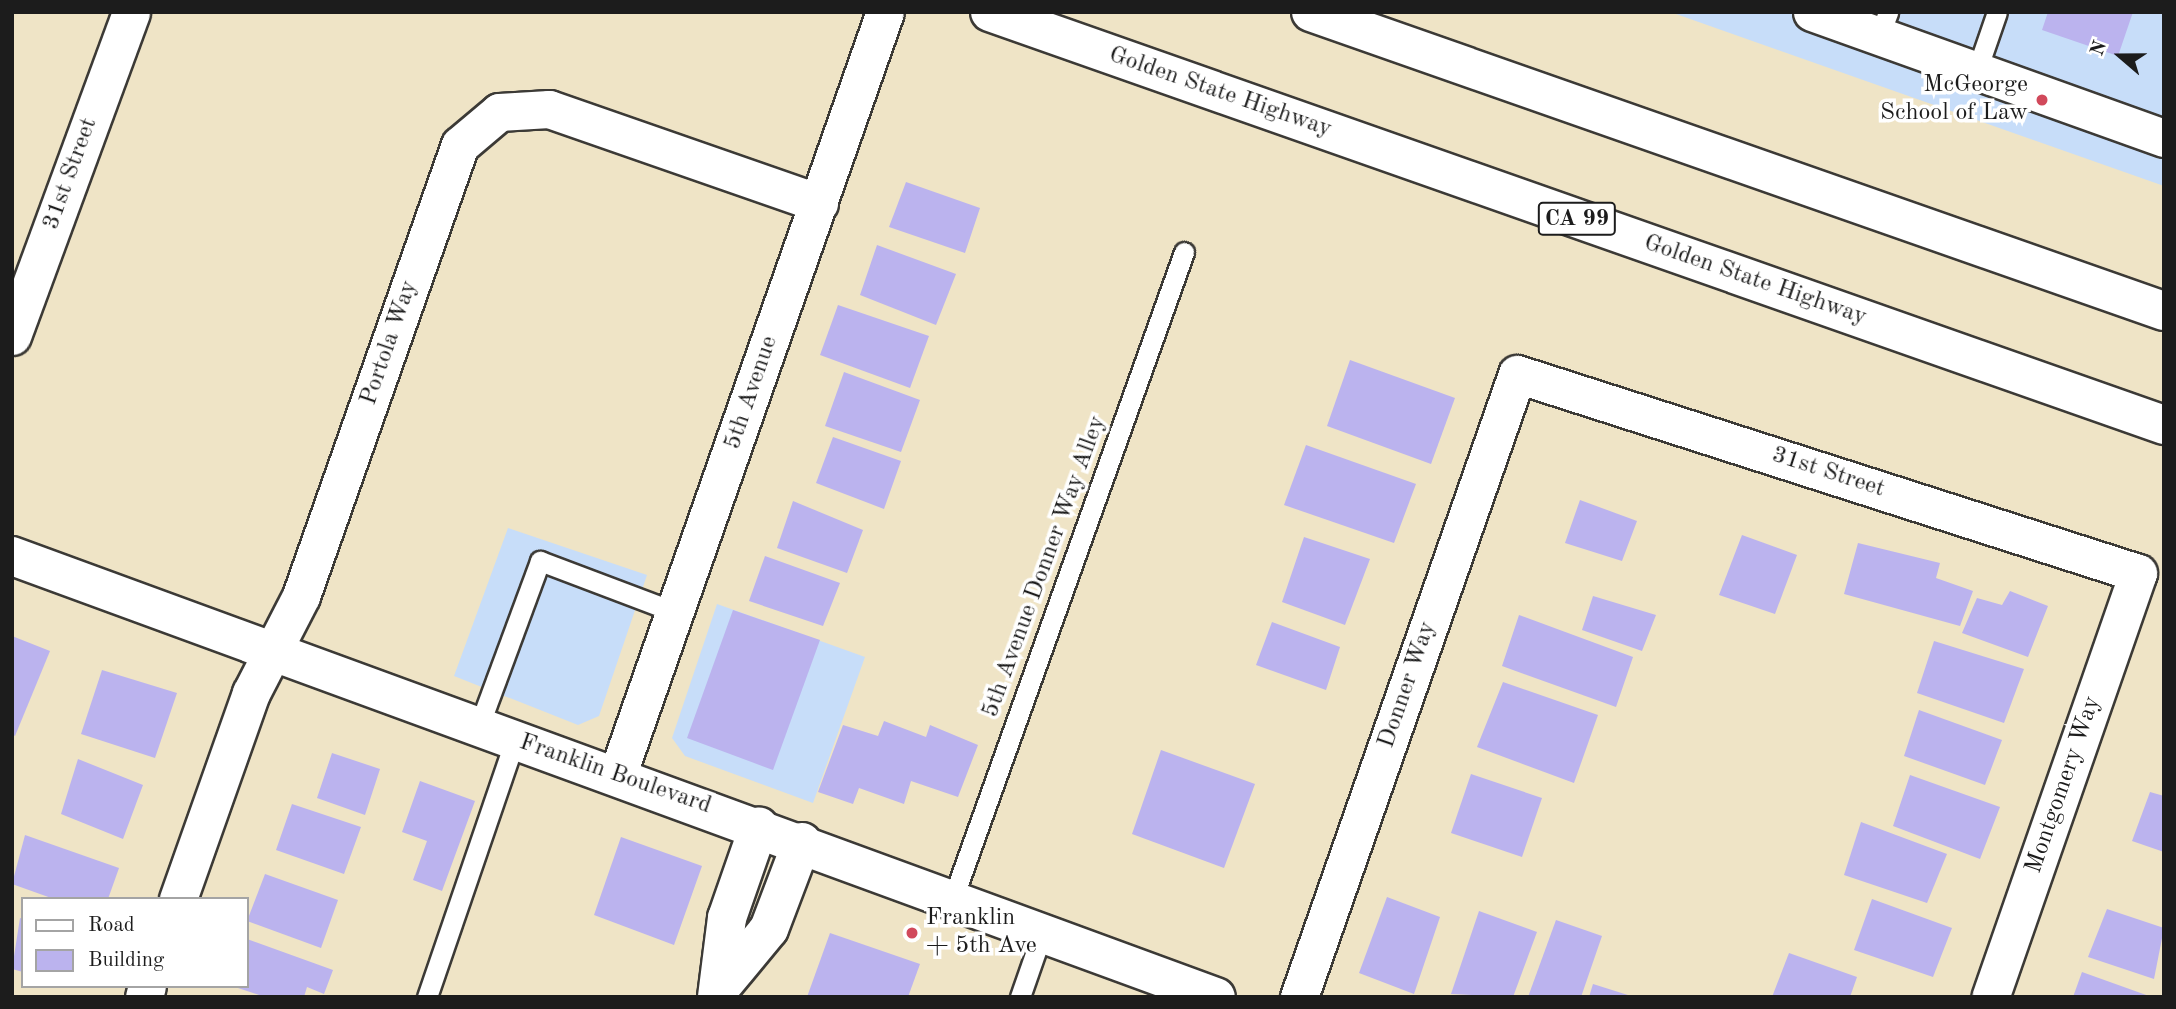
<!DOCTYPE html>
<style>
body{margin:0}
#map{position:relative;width:2176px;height:1009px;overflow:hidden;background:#efe4c6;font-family:"Old Standard TT",serif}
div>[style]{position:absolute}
.built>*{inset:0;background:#c7ddf9}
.building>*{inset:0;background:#bbb3ee}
.roads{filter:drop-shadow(2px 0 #3c3a36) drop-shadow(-2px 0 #3c3a36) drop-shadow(0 2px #3c3a36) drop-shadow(0 -2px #3c3a36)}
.lane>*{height:19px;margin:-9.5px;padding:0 9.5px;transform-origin:9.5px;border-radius:9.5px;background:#fff}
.street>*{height:37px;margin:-18.5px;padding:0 18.5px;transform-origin:18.5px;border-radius:18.5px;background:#fff}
.secondary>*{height:38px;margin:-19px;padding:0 19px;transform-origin:19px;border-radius:19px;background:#fff}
.highway>*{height:38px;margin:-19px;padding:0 19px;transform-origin:19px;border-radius:19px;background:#fff}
.dots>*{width:19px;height:19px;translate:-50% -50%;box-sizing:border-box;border:4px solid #fff;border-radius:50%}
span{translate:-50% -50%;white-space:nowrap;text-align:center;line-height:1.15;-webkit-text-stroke:7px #fff;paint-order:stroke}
.shield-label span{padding:2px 5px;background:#fff;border:2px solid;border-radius:5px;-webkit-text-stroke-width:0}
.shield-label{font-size:23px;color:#1c1c1c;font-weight:700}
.poi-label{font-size:24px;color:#1c1c1c}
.right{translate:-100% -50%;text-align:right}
.left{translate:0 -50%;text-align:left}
.street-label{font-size:24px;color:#1c1c1c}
.frame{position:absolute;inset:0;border:14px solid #1c1c1c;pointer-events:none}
.legend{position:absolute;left:21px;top:897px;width:228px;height:91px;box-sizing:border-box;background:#fff;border:2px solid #a4a4a4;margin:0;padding:9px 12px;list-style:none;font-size:21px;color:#1c1c1c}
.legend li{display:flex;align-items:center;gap:14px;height:35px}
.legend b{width:35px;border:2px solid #a4a4a4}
.north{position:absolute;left:2085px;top:21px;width:70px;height:70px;-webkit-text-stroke:5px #fff;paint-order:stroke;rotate:290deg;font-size:19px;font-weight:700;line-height:28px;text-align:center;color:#1c1c1c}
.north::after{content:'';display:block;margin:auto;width:24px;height:32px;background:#1c1c1c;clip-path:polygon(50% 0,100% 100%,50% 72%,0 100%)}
</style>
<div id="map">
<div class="built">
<div style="clip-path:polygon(1675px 12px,2164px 12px,2164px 186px,1676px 14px)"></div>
<div style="clip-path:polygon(508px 528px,647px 575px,599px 716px,578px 725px,454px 676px)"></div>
<div style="clip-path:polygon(717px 604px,865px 657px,813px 803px,685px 756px,672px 738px)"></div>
</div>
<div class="building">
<div style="clip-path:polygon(2048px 12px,2133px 12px,2118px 56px,2042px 30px)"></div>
<div style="clip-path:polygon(906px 182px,980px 208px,965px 253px,889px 227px)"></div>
<div style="clip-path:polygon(877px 245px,956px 274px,936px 325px,860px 295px)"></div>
<div style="clip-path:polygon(838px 305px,929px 336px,910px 388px,820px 355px)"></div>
<div style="clip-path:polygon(1350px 360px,1455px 398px,1431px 464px,1327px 426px)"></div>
<div style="clip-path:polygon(844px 372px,920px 400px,901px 452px,825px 426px)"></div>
<div style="clip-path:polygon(833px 437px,901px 461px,884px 509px,816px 483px)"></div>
<div style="clip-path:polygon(1306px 445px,1416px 484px,1394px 543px,1284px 505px)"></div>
<div style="clip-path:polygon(1580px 500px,1637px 521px,1622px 561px,1565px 543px)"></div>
<div style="clip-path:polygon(793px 501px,863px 530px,847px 573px,777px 548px)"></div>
<div style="clip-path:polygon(1742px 535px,1797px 555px,1775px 614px,1719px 595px)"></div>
<div style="clip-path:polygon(1304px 537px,1370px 559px,1345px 625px,1282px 602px)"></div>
<div style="clip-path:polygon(1858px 543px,1940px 563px,1936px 578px,1973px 591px,1960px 626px,1844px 594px)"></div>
<div style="clip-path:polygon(765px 556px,840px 583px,823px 626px,749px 601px)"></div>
<div style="clip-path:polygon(2010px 591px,2048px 606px,2028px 657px,1962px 633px,1977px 598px,2002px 605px)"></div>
<div style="clip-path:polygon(1593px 596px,1656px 615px,1642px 651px,1582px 630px)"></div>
<div style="clip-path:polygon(733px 610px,820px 640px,773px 770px,687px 738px)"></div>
<div style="clip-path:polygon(1519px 615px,1633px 657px,1616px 707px,1502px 666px)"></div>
<div style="clip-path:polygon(1272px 622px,1340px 647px,1326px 690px,1256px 665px)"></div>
<div style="clip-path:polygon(12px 636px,50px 651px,15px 736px,12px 734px)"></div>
<div style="clip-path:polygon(1934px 641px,2024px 669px,2004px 723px,1917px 693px)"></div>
<div style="clip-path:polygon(102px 670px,177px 693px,155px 758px,81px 734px)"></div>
<div style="clip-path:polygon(1503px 682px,1598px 715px,1574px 783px,1477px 747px)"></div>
<div style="clip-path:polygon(1919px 710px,2002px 740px,1985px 785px,1904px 756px)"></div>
<div style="clip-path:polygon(884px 721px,926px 737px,930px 725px,978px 745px,958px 797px,911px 781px,904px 804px,859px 788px,853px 804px,818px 792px,843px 725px,878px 736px)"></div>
<div style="clip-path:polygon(1161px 750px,1255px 784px,1224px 868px,1132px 834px)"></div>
<div style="clip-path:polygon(332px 753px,380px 769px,365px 815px,317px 798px)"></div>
<div style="clip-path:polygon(78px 759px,143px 785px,123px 839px,61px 814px)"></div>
<div style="clip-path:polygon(1471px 774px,1542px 798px,1522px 857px,1451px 833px)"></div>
<div style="clip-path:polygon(1910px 775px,2000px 807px,1980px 859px,1893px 826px)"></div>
<div style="clip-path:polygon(420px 781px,475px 801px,442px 891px,413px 880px,427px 841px,402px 832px)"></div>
<div style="clip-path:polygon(2150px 792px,2164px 796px,2164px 852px,2132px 841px)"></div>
<div style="clip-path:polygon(292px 804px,361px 827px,344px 874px,276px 850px)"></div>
<div style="clip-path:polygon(1861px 822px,1947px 854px,1927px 903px,1844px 875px)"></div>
<div style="clip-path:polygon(25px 835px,119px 868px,108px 899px,54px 899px,12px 884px)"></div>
<div style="clip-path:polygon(621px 837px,702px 866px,674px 945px,594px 915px)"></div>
<div style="clip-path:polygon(265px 874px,338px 900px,321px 948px,247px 921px)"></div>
<div style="clip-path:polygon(1387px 897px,1440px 917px,1414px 994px,1359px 973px)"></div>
<div style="clip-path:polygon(1872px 899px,1952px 928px,1933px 977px,1854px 950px)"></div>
<div style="clip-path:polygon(2107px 909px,2164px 928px,2154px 979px,2088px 957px)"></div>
<div style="clip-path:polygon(1479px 911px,1537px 932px,1513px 997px,1451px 994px)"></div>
<div style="clip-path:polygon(20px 918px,23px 919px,23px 972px,12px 969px)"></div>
<div style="clip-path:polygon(1556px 920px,1602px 936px,1581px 997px,1528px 997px)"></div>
<div style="clip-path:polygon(830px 933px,920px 964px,908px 997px,807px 997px)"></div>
<div style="clip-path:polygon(247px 939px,333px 970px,324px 994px,307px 987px,304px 997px,265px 997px,235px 987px,247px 986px)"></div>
<div style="clip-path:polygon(1789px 953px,1857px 977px,1850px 997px,1772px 997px)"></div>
<div style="clip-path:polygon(2082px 972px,2149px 996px,2149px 997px,2073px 997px)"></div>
<div style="clip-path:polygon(1593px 984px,1631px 996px,1631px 997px,1589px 997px)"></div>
</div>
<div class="roads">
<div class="lane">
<div style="left:1879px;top:36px;width:26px;rotate:-69deg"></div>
<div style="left:1977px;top:70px;width:61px;rotate:-71deg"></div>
<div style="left:479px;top:726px;width:176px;rotate:-69.7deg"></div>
<div style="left:540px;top:561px;width:144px;rotate:20.7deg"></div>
<div style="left:953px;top:898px;width:686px;rotate:-70.32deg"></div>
<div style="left:427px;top:997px;width:272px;rotate:-71.1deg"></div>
<div style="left:1020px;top:997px;width:70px;rotate:-70.8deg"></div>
</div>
<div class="street">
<div style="left:1812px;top:12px;width:374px;rotate:19.7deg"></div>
<div style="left:12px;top:336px;width:345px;rotate:-69.8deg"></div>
<div style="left:618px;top:773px;width:806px;rotate:-70.67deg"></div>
<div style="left:178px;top:899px;width:219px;rotate:-70.5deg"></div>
<div style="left:251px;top:693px;width:109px;rotate:-62.7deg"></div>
<div style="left:301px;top:596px;width:478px;rotate:-70.6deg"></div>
<div style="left:460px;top:145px;width:51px;rotate:-40.2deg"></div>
<div style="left:499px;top:112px;width:50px;rotate:-3.4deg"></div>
<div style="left:549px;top:109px;width:286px;rotate:19.2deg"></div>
<div style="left:144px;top:997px;width:11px;rotate:-75deg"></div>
<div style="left:1299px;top:997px;width:660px;rotate:-70.71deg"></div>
<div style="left:1517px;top:374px;width:652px;rotate:17.77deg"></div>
<div style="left:2138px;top:573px;width:449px;rotate:109.2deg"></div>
</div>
<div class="secondary">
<div style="left:12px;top:556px;width:1282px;rotate:20.12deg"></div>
<div style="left:721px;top:987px;width:75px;rotate:-50.4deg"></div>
<div style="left:769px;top:929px;width:93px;rotate:-69.2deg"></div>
<div style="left:717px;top:997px;width:80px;rotate:-82.8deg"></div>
<div style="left:727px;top:918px;width:97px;rotate:-70.8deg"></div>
</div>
<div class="highway">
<div style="left:990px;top:12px;width:1245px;rotate:19.38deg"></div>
<div style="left:1311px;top:12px;width:904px;rotate:19.32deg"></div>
</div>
</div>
<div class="dots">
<div style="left:2042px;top:100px;background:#d1495b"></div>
<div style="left:912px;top:933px;background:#d1495b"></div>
</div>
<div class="shield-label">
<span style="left:1577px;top:219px">CA 99</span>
</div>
<div class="poi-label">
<span class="right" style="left:2028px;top:100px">McGeorge<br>School of Law</span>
<span class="left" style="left:926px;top:933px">Franklin<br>+ 5th Ave</span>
</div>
<div class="street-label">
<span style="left:1220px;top:93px;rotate:19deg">Golden State Highway</span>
<span style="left:71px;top:174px;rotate:-70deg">31st Street</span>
<span style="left:1755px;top:281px;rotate:19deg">Golden State Highway</span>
<span style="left:390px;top:343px;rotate:-71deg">Portola Way</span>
<span style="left:752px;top:393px;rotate:-71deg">5th Avenue</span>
<span style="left:1828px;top:473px;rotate:18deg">31st Street</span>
<span style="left:1045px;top:567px;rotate:-70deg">5th Avenue Donner Way Alley</span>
<span style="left:1408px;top:685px;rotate:-71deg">Donner Way</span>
<span style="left:615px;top:775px;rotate:19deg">Franklin Boulevard</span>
<span style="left:2064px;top:785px;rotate:-71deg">Montgomery Way</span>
</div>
<div class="frame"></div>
<ul class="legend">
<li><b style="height:9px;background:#fff"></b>Road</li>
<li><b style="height:19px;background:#bbb3ee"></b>Building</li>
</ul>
<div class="north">N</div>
</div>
